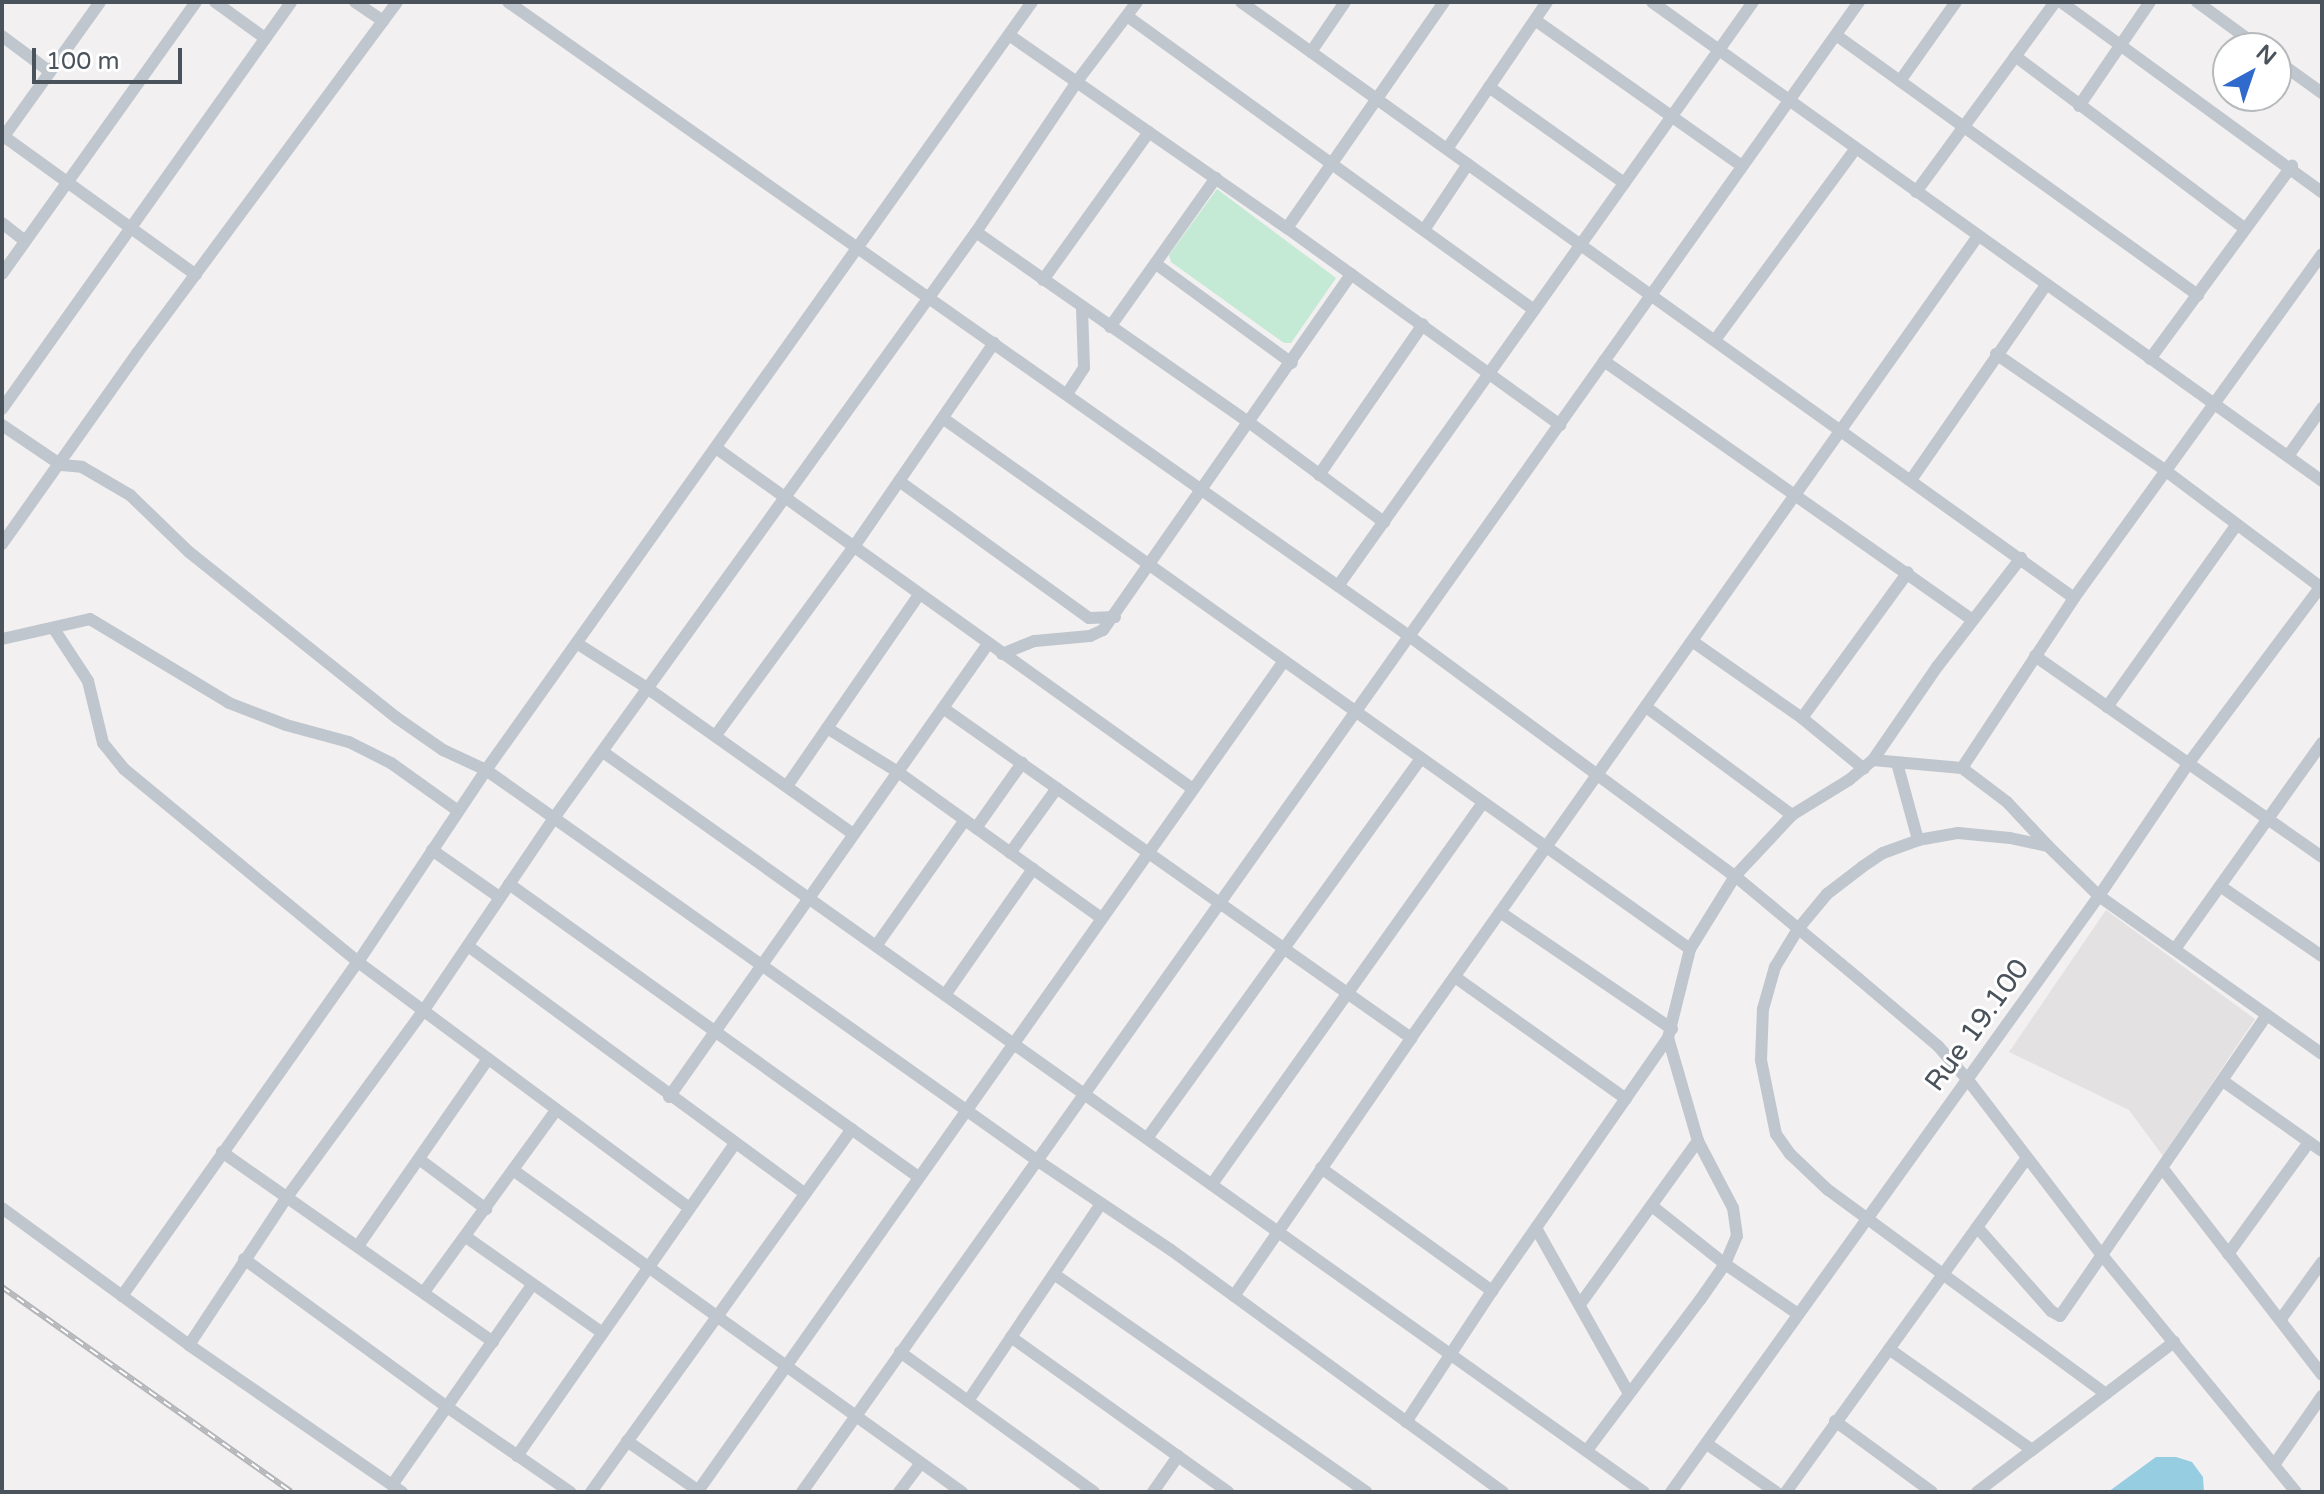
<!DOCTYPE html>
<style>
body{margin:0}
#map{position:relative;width:2324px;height:1494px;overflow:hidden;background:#f2f0f0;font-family:"Varela Round",sans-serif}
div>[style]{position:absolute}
.education>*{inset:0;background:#e3e1e1}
.green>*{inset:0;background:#c4ead5}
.water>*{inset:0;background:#96cde1}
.minor>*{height:12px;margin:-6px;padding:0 6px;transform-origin:6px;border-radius:6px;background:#c0c6cd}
.rail>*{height:6px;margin-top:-3px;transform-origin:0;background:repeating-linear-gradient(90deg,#fff 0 9px,#b3b5b9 0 18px);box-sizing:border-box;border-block:2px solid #b3b5b9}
span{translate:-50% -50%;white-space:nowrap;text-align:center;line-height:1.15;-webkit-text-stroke:6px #fff;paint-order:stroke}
.street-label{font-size:28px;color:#4a525b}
.frame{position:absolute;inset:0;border:4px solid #4a525b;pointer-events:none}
.north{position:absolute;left:2212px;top:32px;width:80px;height:80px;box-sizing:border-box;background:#fff;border:2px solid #b7babd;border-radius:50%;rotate:40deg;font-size:22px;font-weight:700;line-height:32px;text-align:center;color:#4a525b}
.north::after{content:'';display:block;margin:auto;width:28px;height:36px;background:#2f6acc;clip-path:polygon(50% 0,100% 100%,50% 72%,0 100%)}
.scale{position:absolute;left:32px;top:48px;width:150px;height:36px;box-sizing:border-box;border:4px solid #4a525b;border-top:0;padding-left:10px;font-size:24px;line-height:28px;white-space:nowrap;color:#4a525b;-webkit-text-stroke:6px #fff;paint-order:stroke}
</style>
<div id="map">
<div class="education">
<div style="clip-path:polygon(2106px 910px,2255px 1019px,2163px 1156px,2129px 1110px,2009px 1052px)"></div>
</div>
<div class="green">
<div style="clip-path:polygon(1217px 189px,1336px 278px,1291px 343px,1284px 343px,1171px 262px,1169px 255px)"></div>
</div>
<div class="water">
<div style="clip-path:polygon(2156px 1457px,2176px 1457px,2192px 1462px,2203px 1477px,2204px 1492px,2108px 1492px)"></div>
</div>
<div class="minor">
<div style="left:215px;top:2px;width:62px;rotate:35.8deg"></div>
<div style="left:355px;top:2px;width:34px;rotate:34deg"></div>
<div style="left:508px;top:2px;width:1102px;rotate:35.13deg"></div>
<div style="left:1409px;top:636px;width:405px;rotate:36.4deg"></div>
<div style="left:1735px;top:876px;width:161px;rotate:39.7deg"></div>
<div style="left:1859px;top:979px;width:104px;rotate:40.3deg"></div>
<div style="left:1938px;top:1046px;width:45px;rotate:48.6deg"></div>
<div style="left:1968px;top:1080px;width:220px;rotate:52.6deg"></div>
<div style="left:2102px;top:1255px;width:306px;rotate:50.7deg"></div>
<div style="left:1241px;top:2px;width:1024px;rotate:35.58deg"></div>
<div style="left:1652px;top:2px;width:824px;rotate:35.56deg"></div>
<div style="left:2061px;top:2px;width:323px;rotate:36.1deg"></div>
<div style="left:2197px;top:2px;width:78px;rotate:36.1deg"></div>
<div style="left:1127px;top:16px;width:502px;rotate:35.84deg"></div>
<div style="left:1535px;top:20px;width:253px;rotate:35.2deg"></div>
<div style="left:1009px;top:35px;width:338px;rotate:34.8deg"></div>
<div style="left:1287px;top:228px;width:337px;rotate:35.8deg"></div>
<div style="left:1836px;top:35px;width:446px;rotate:35.7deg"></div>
<div style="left:2px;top:36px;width:59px;rotate:36.7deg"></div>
<div style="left:1311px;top:52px;width:60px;rotate:-55.8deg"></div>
<div style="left:2015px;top:56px;width:288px;rotate:36.9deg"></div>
<div style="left:2276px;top:60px;width:57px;rotate:35.7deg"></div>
<div style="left:1900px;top:81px;width:97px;rotate:-54.7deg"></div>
<div style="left:1489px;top:87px;width:166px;rotate:35.4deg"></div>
<div style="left:2079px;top:106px;width:126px;rotate:-55.7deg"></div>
<div style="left:2px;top:135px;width:239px;rotate:35.8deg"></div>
<div style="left:2px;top:139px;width:168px;rotate:-54.4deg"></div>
<div style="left:1447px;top:149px;width:178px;rotate:-55.8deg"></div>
<div style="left:1916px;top:192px;width:235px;rotate:-53.8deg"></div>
<div style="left:2px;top:223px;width:28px;rotate:38deg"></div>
<div style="left:1287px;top:228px;width:275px;rotate:-55.2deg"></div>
<div style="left:1424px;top:230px;width:79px;rotate:-56.3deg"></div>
<div style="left:976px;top:232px;width:334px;rotate:34.9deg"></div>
<div style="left:1250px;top:423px;width:167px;rotate:36.5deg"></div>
<div style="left:1156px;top:264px;width:168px;rotate:36.1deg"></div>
<div style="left:2px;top:274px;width:334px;rotate:-54.5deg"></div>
<div style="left:1043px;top:280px;width:182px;rotate:-54.4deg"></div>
<div style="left:1110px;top:327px;width:183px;rotate:-54.6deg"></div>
<div style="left:1715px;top:340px;width:238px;rotate:-53.7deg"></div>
<div style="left:1996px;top:354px;width:206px;rotate:34.5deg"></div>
<div style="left:2166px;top:471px;width:195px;rotate:36.9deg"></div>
<div style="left:2150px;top:359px;width:240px;rotate:-53.7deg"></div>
<div style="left:1604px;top:361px;width:450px;rotate:35.1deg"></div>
<div style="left:1067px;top:394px;width:31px;rotate:-57deg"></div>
<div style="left:1084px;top:368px;width:61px;rotate:-91.9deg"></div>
<div style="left:2px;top:409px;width:499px;rotate:-54.6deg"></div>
<div style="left:944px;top:419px;width:915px;rotate:35.39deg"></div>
<div style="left:2px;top:425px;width:71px;rotate:34.1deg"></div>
<div style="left:61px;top:465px;width:21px;rotate:5deg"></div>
<div style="left:82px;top:467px;width:56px;rotate:30.3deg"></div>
<div style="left:130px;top:495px;width:82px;rotate:44deg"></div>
<div style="left:189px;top:552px;width:266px;rotate:38.6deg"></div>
<div style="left:397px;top:718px;width:56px;rotate:34.8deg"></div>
<div style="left:443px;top:750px;width:47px;rotate:24.9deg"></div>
<div style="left:486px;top:770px;width:83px;rotate:35.2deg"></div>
<div style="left:554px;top:818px;width:593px;rotate:35.32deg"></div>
<div style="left:1038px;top:1161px;width:160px;rotate:33.8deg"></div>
<div style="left:1171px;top:1250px;width:411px;rotate:36.1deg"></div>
<div style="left:716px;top:448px;width:586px;rotate:35.56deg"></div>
<div style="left:2288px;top:456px;width:59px;rotate:-54.7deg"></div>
<div style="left:1319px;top:475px;width:183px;rotate:-55.4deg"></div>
<div style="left:1911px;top:480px;width:237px;rotate:-55.3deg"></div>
<div style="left:899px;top:481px;width:234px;rotate:35.8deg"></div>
<div style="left:1089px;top:618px;width:26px;rotate:-2deg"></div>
<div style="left:2px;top:544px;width:235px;rotate:-54.7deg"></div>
<div style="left:138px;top:352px;width:435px;rotate:-53.5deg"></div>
<div style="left:1338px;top:586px;width:716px;rotate:-54.6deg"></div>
<div style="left:54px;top:629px;width:62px;rotate:56.8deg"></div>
<div style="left:88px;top:681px;width:64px;rotate:76.4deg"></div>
<div style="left:103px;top:743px;width:33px;rotate:51deg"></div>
<div style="left:124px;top:769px;width:303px;rotate:39.5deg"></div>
<div style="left:358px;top:962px;width:412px;rotate:36.6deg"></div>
<div style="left:2px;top:639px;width:90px;rotate:-12.8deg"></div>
<div style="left:90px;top:619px;width:162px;rotate:31.1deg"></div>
<div style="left:229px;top:703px;width:61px;rotate:21.1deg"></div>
<div style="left:286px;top:725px;width:65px;rotate:15.1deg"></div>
<div style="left:349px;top:742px;width:47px;rotate:26.6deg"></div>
<div style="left:391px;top:763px;width:82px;rotate:35.6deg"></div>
<div style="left:1692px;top:641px;width:134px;rotate:35deg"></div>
<div style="left:1802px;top:718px;width:80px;rotate:39.4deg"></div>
<div style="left:578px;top:644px;width:82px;rotate:32.5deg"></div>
<div style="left:647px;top:688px;width:252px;rotate:35.3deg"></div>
<div style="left:1002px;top:654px;width:35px;rotate:-22deg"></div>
<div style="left:1035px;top:641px;width:55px;rotate:-5.2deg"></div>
<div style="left:1090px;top:636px;width:14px;rotate:-25deg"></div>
<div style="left:1103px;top:630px;width:434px;rotate:-55.1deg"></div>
<div style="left:2035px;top:656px;width:350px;rotate:35deg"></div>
<div style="left:1646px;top:707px;width:182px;rotate:36.5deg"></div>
<div style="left:2107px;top:707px;width:224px;rotate:-54.6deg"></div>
<div style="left:943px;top:708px;width:573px;rotate:35.19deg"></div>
<div style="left:1802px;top:718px;width:180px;rotate:-54deg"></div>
<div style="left:827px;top:728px;width:84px;rotate:31.8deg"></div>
<div style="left:898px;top:772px;width:250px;rotate:35.7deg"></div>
<div style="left:716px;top:735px;width:232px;rotate:-53.8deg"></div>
<div style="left:853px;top:548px;width:249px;rotate:-55.5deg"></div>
<div style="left:603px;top:752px;width:1277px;rotate:35.41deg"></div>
<div style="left:1873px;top:760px;width:89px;rotate:5.1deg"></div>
<div style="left:1962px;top:768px;width:56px;rotate:37.1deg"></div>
<div style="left:2007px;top:802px;width:60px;rotate:47deg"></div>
<div style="left:1897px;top:763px;width:80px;rotate:74.7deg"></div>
<div style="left:1962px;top:768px;width:204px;rotate:-56.6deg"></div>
<div style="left:2074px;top:598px;width:424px;rotate:-54.2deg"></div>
<div style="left:787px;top:786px;width:232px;rotate:-55.4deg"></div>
<div style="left:976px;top:828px;width:80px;rotate:-54.7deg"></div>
<div style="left:432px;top:850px;width:82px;rotate:35deg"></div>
<div style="left:1010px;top:853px;width:80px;rotate:-54.1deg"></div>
<div style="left:509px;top:884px;width:502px;rotate:35.59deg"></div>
<div style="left:2220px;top:886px;width:124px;rotate:34.5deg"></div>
<div style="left:1500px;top:912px;width:208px;rotate:34.2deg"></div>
<div style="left:468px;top:946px;width:418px;rotate:36.3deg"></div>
<div style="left:876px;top:946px;width:154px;rotate:-54.8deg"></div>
<div style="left:2175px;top:949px;width:253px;rotate:-54.5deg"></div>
<div style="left:1455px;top:977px;width:210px;rotate:35.5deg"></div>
<div style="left:945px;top:995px;width:154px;rotate:-55.1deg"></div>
<div style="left:2223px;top:1081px;width:121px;rotate:35.3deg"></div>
<div style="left:669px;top:1097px;width:554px;rotate:-54.85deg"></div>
<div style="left:1148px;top:1137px;width:465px;rotate:-54.2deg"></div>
<div style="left:222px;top:1152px;width:331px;rotate:35deg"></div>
<div style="left:419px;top:1159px;width:84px;rotate:36.7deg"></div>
<div style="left:1321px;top:1168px;width:211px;rotate:35.7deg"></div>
<div style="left:2163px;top:1169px;width:260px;rotate:52.3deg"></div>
<div style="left:513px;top:1170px;width:553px;rotate:35.65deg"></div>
<div style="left:1212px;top:1184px;width:468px;rotate:-54.6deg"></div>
<div style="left:1652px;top:1206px;width:93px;rotate:38.5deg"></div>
<div style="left:1725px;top:1264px;width:88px;rotate:34.4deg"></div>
<div style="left:2px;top:1208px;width:232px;rotate:36.2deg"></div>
<div style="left:189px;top:1345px;width:259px;rotate:34.6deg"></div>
<div style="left:1977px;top:1227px;width:112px;rotate:48.6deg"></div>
<div style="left:2051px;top:1311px;width:10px;rotate:29deg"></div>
<div style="left:2060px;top:1316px;width:365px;rotate:-55.5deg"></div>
<div style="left:1536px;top:1228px;width:188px;rotate:60.7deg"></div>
<div style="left:466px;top:1237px;width:165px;rotate:35.1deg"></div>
<div style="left:358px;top:1246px;width:228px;rotate:-55.2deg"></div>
<div style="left:2228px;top:1254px;width:138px;rotate:-54.1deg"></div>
<div style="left:244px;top:1259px;width:251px;rotate:36.1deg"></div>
<div style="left:447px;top:1407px;width:150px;rotate:34.6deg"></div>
<div style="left:1054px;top:1274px;width:381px;rotate:34.9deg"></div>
<div style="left:424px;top:1292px;width:225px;rotate:-54deg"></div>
<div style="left:122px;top:1296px;width:409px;rotate:-54.8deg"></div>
<div style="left:358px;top:962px;width:231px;rotate:-56.3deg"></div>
<div style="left:486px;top:770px;width:942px;rotate:-54.59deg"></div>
<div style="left:1234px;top:1296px;width:313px;rotate:-55.5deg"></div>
<div style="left:1411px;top:1038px;width:982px;rotate:-54.74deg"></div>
<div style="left:1581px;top:1303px;width:200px;rotate:-54.2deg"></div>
<div style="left:2281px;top:1319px;width:70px;rotate:-54.3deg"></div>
<div style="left:1011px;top:1337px;width:267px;rotate:35.5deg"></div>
<div style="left:189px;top:1345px;width:178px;rotate:-56.5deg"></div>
<div style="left:287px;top:1197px;width:232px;rotate:-53.8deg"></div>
<div style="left:424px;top:1010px;width:232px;rotate:-55.9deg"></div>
<div style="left:554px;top:818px;width:722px;rotate:-54.24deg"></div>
<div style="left:976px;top:232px;width:183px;rotate:-56.1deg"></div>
<div style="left:1078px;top:80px;width:98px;rotate:-52.9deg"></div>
<div style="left:1889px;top:1349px;width:175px;rotate:35.2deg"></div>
<div style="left:900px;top:1352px;width:239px;rotate:35.8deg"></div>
<div style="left:2106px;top:1394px;width:345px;rotate:-143.7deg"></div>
<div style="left:1828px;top:1190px;width:52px;rotate:-136.5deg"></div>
<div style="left:1790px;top:1154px;width:24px;rotate:-125deg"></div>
<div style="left:1776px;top:1134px;width:76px;rotate:-101.5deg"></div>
<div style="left:1761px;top:1060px;width:51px;rotate:-87.8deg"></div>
<div style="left:1763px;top:1009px;width:44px;rotate:-74.1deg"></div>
<div style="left:1775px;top:967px;width:44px;rotate:-58.8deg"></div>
<div style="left:1798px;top:929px;width:45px;rotate:-50.4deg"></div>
<div style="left:1827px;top:894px;width:44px;rotate:-37.6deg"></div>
<div style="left:1862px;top:867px;width:25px;rotate:-34deg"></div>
<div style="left:1883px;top:853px;width:37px;rotate:-20deg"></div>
<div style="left:1918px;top:840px;width:41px;rotate:-9.9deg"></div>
<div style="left:1958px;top:833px;width:52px;rotate:5.5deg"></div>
<div style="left:2010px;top:838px;width:39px;rotate:12deg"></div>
<div style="left:2048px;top:846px;width:71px;rotate:44.4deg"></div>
<div style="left:2099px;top:896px;width:273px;rotate:35.3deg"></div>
<div style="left:968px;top:1401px;width:238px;rotate:-56deg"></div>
<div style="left:1835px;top:1421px;width:120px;rotate:36.2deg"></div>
<div style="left:1406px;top:1422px;width:157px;rotate:-56.7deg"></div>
<div style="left:1492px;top:1291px;width:308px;rotate:-55.2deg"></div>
<div style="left:1668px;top:1038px;width:92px;rotate:-76.1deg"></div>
<div style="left:1690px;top:949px;width:86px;rotate:-58.3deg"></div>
<div style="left:1735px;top:876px;width:83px;rotate:-46.9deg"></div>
<div style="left:1792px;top:815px;width:67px;rotate:-31.6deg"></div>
<div style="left:1849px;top:780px;width:31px;rotate:-40deg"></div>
<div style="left:1873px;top:760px;width:113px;rotate:-55.5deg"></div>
<div style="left:1937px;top:667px;width:138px;rotate:-52.4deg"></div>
<div style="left:627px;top:1441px;width:89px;rotate:34.9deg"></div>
<div style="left:1707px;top:1444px;width:84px;rotate:34.8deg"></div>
<div style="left:1588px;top:1449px;width:186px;rotate:-53.1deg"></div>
<div style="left:1700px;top:1300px;width:44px;rotate:-55.2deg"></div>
<div style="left:1725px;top:1264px;width:30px;rotate:-67deg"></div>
<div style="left:1737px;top:1236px;width:28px;rotate:-98deg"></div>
<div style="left:1733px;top:1208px;width:76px;rotate:-117.6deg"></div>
<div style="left:1698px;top:1141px;width:107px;rotate:-106.2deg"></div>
<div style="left:517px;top:1456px;width:381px;rotate:-55.1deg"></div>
<div style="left:2274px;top:1465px;width:84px;rotate:-55.2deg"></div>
<div style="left:392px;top:1485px;width:244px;rotate:-55deg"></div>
<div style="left:698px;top:1491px;width:1016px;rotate:-54.78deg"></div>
<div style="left:591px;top:1492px;width:447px;rotate:-54.3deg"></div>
<div style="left:802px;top:1492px;width:1827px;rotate:-54.65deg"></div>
<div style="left:899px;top:1492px;width:36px;rotate:-53deg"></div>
<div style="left:1153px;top:1492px;width:44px;rotate:-55.2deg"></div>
<div style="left:1671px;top:1492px;width:734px;rotate:-54.32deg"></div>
<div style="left:2099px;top:896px;width:159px;rotate:-56deg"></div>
<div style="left:2188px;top:764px;width:224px;rotate:-53.2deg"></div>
<div style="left:1786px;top:1492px;width:412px;rotate:-54.2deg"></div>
<div style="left:1977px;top:1492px;width:248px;rotate:-37.3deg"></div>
</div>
<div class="rail">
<div style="left:2px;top:1287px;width:354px;rotate:35.3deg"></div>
</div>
<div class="street-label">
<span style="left:1977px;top:1025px;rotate:-54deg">Rue 19.100</span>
</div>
<div class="frame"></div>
<div class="north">N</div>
<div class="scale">100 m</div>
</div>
